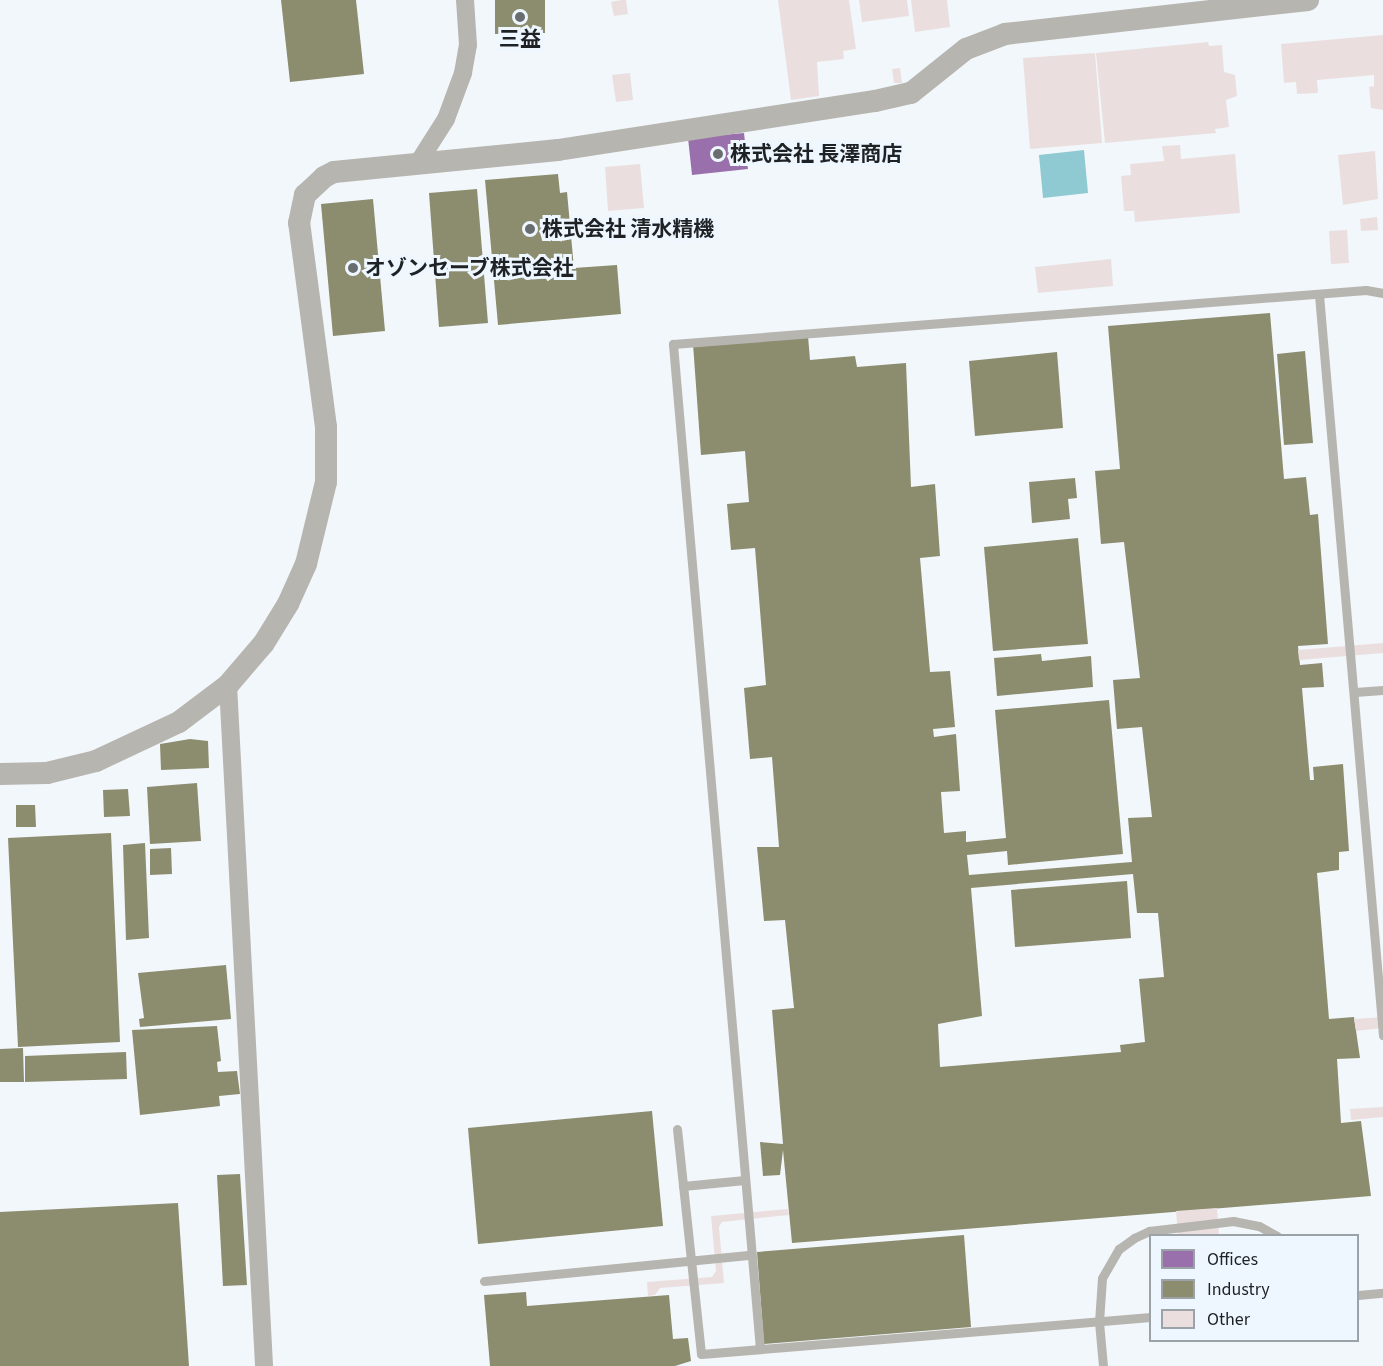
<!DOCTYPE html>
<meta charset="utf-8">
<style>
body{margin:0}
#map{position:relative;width:1383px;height:1366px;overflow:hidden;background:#f2f7fb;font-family:"Source Sans 3","Noto Sans JP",sans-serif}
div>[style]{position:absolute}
.water>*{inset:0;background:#8fcad2}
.offices>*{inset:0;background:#9970ab}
.industry>*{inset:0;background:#8c8c6e}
.building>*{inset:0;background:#eadfde}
.service>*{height:9px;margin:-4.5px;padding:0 4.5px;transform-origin:4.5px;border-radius:4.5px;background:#b7b5b0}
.minor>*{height:18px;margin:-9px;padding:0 9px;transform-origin:9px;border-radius:9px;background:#b7b5b0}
.tertiary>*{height:22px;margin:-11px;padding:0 11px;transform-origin:11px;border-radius:11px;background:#b7b5b0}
.dots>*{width:16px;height:16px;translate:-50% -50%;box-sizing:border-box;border:3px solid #eef7ff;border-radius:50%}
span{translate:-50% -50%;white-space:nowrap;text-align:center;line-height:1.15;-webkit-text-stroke:6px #eef7ff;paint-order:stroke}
.poi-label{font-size:21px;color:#1f2225;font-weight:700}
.left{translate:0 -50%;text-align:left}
.legend{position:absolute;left:1149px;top:1234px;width:210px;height:108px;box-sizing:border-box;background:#eef7ff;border:2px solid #9ba2a8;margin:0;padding:8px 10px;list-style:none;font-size:18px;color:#1f2225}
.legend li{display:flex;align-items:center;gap:12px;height:30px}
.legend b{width:30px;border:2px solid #9ba2a8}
</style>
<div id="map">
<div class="water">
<div style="clip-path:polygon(1084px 150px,1088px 193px,1043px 198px,1039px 155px)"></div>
</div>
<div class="offices">
<div style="clip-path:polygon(744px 133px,748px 169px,692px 175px,688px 138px)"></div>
</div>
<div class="industry">
<div style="clip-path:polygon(281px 0,356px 0,364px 74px,290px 82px)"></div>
<div style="clip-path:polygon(495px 0,545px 0,545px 33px,495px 34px)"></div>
<div style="clip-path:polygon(558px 174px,560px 193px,567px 192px,574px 268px,617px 265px,621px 314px,498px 325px,485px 180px)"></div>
<div style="clip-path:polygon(477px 189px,488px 323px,439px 327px,429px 193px)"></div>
<div style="clip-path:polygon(373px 199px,385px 331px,333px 336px,321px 204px)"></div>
<div style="clip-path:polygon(evenodd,1270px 313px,1284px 479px,1306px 477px,1310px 515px,1318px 514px,1328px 644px,1298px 646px,1300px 665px,1322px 663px,1324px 687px,1302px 688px,1310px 780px,1314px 780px,1313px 767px,1343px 764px,1349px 851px,1339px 852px,1339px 870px,1317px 873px,1329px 1019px,1354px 1017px,1360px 1058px,1337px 1059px,1341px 1123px,1361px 1121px,1371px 1196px,792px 1243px,783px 1150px,780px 1175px,763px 1176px,760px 1142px,783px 1144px,772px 1010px,794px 1008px,785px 920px,764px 921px,757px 847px,779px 847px,772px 757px,750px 759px,744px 688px,766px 685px,755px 548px,731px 550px,727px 504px,749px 502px,745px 451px,701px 455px,693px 344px,808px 336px,810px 360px,855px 356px,857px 367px,906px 363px,911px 487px,935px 484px,940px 556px,920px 558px,930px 672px,950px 671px,955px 727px,933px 729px,934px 737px,956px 734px,960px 791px,941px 792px,944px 833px,966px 831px,966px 842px,1006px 838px,995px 710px,1109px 700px,1123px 854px,1008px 865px,1007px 851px,967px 855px,969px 875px,1132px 862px,1128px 818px,1152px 817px,1142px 727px,1117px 729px,1113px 680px,1140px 678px,1124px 542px,1101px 544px,1095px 471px,1120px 469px,1108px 326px,1270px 313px,1133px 874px,1137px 913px,1158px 913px,1164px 977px,1139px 979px,1145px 1042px,1120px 1045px,1121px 1052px,940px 1067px,938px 1024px,982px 1016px,971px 888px,1133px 874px)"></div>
<div style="clip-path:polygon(1305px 351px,1313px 443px,1284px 445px,1277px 354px)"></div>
<div style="clip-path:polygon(1057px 352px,1063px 428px,975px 436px,969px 361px)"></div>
<div style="clip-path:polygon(1075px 478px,1077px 498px,1068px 499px,1070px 519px,1032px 523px,1029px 482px)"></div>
<div style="clip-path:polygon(1078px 538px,1088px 644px,993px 651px,984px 547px)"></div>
<div style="clip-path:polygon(1041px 654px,1042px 661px,1091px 656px,1093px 687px,997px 696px,994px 658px)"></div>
<div style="clip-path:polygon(190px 739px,208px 741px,209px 768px,161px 770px,160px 744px)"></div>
<div style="clip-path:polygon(197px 783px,201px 841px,150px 844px,147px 787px)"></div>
<div style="clip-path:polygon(128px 789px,130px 816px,104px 817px,103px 790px)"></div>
<div style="clip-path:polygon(16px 805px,35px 805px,36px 827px,16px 827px)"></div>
<div style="clip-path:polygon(111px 833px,120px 1042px,18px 1047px,8px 838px)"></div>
<div style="clip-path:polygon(145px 843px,149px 938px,126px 940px,123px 845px)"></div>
<div style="clip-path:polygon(171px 848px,172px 874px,150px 875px,150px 849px)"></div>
<div style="clip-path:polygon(1127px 881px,1131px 938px,1015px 947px,1011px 890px)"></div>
<div style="clip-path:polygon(226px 965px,231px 1019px,140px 1027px,139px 1019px,144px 1018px,138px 973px)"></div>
<div style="clip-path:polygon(217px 1026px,221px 1061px,217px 1062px,218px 1072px,237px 1071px,240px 1094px,219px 1096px,220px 1106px,140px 1115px,132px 1030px)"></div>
<div style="clip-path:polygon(23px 1048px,24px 1082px,0 1082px,0 1049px)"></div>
<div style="clip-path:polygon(126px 1052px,127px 1079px,25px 1082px,25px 1056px)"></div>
<div style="clip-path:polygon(652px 1111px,663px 1226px,478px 1244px,468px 1128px)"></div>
<div style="clip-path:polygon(240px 1174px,247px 1285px,223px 1286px,217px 1175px)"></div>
<div style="clip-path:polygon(178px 1203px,189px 1366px,0 1366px,0 1212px)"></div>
<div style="clip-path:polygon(964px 1235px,971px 1327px,764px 1344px,757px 1252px)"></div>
<div style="clip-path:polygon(526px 1292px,527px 1306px,669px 1295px,673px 1339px,688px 1338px,691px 1361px,675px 1366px,490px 1366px,484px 1295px)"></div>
</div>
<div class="building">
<div style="clip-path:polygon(621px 0,626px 0,628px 14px,614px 16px,611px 2px)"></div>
<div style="clip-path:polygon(778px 0,849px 0,856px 49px,843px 51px,844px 59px,817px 62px,819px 96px,791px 100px)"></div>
<div style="clip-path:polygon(859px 0,907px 0,909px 16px,862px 22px)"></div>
<div style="clip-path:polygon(911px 0,947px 0,950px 27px,915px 32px)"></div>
<div style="clip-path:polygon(1383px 35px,1383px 110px,1371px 108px,1369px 87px,1374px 86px,1374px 75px,1317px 80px,1318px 93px,1297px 94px,1296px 82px,1284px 83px,1281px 44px)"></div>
<div style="clip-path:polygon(1208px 42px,1209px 46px,1222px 45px,1224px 72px,1235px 75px,1237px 96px,1226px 100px,1229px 127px,1215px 129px,1216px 133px,1105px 143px,1096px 53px)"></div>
<div style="clip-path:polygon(1095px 53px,1102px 143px,1030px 149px,1023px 58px)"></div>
<div style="clip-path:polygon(900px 68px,902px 83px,894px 83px,892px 69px)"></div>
<div style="clip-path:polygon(630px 73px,633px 100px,616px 102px,612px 75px)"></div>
<div style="clip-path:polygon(1180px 145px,1181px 159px,1235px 154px,1240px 213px,1135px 222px,1134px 211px,1124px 211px,1121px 176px,1131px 175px,1130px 164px,1164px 161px,1162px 146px)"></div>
<div style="clip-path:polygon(1375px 151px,1378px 199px,1343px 205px,1338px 155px)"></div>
<div style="clip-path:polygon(640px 164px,644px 208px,608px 211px,605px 167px)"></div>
<div style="clip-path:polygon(1377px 217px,1378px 230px,1361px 231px,1360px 219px)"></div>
<div style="clip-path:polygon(1347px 230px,1349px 263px,1331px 264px,1329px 231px)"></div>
<div style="clip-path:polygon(1111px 259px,1113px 286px,1038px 293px,1035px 267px)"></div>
<div style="clip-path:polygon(1383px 643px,1383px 653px,1299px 660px,1298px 650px)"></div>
<div style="clip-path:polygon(1383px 1017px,1383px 1028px,1356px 1031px,1354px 1019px)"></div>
<div style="clip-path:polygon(1383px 1107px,1383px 1117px,1351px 1120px,1350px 1109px)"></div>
<div style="clip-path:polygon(1217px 1208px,1219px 1236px,1178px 1236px,1176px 1211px)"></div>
<div style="clip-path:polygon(788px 1209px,789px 1215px,722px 1222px,719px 1227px,724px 1283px,660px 1288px,655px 1295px,648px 1296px,647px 1282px,712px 1277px,716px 1271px,711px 1216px)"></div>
</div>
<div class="service">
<div style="left:1319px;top:295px;width:743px;rotate:85.06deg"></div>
<div style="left:1355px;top:692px;width:28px;rotate:-4deg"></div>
<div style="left:677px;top:1129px;width:226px;rotate:83.9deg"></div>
<div style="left:701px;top:1354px;width:451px;rotate:-4.7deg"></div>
<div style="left:683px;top:1186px;width:62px;rotate:-5.5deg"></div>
<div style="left:484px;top:1281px;width:268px;rotate:-5.6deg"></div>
<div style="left:1358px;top:1295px;width:25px;rotate:-5deg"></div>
<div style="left:760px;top:1349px;width:1009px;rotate:-94.95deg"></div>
<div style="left:673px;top:344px;width:695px;rotate:-4.46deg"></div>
<div style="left:1366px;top:290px;width:17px;rotate:10deg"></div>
<div style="left:1103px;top:1366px;width:44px;rotate:-95.2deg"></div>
<div style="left:1099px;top:1322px;width:44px;rotate:-86.1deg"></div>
<div style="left:1102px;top:1278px;width:34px;rotate:-60deg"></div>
<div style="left:1119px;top:1249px;width:19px;rotate:-36deg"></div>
<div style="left:1134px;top:1238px;width:17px;rotate:-25deg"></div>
<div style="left:1149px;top:1231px;width:85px;rotate:-6.8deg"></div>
<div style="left:1233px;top:1221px;width:26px;rotate:11deg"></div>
<div style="left:1259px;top:1226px;width:21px;rotate:29deg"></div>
</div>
<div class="minor">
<div style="left:418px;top:163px;width:52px;rotate:-57.5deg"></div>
<div style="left:446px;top:119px;width:49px;rotate:-69.7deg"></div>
<div style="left:463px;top:73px;width:28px;rotate:-80deg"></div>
<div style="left:468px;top:45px;width:45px;rotate:-93.8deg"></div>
<div style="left:228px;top:685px;width:682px;rotate:86.97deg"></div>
</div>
<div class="tertiary">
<div style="left:0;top:774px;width:47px;rotate:-1.2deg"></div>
<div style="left:47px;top:773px;width:50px;rotate:-13.8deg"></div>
<div style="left:96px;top:761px;width:92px;rotate:-25.2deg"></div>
<div style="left:179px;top:722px;width:61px;rotate:-37.1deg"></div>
<div style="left:228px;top:685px;width:55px;rotate:-49.4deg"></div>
<div style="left:264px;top:643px;width:46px;rotate:-58.4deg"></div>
<div style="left:288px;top:604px;width:44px;rotate:-65.8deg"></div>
<div style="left:306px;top:564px;width:84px;rotate:-76.3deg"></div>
<div style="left:326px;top:482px;width:55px;rotate:-90deg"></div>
<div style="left:326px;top:427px;width:206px;rotate:-97.5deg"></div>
<div style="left:299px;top:223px;width:29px;rotate:-78deg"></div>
<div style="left:305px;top:195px;width:26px;rotate:-43deg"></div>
<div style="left:324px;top:177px;width:11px;rotate:-27deg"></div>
<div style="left:334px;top:172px;width:225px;rotate:-5.6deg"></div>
<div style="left:558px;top:150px;width:321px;rotate:-8.8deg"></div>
<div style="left:875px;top:101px;width:37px;rotate:-13deg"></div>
<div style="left:911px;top:93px;width:70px;rotate:-38.7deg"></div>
<div style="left:966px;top:49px;width:42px;rotate:-21deg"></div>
<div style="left:1005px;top:34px;width:305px;rotate:-6.4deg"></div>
</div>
<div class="dots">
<div style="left:520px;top:17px;background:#696d70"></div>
<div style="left:718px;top:154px;background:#696d70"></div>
<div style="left:530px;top:229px;background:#696d70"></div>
<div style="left:353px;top:268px;background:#696d70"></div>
</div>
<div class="poi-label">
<span style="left:520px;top:39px">三益</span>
<span class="left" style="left:730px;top:154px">株式会社 長澤商店</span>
<span class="left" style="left:542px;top:229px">株式会社 清水精機</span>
<span class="left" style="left:365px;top:268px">オゾンセーブ株式会社</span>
</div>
<ul class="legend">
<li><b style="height:16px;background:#9970ab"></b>Offices</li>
<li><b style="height:16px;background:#8c8c6e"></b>Industry</li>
<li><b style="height:16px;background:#eadfde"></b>Other</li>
</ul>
</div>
